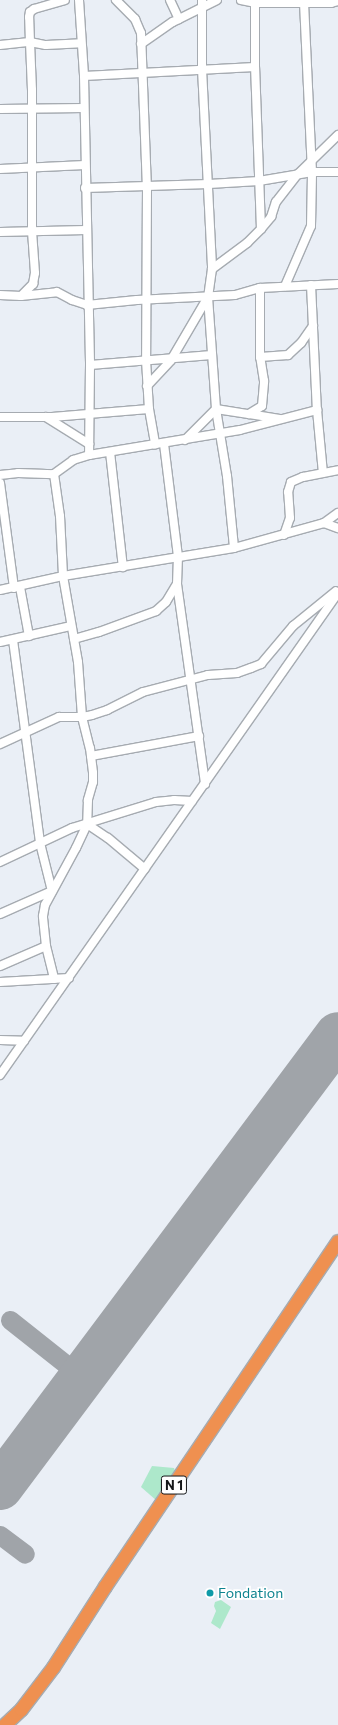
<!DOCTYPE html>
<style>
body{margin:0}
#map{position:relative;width:338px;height:1725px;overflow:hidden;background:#eaeff6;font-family:Commissioner,sans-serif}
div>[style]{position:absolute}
.green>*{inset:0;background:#ade8cb}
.taxiway>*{height:19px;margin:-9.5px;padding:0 9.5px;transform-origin:9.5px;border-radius:9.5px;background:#a0a4a9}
.runway>*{height:46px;margin:-23px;padding:0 23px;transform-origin:23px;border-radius:23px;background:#a0a4a9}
.roads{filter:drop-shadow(1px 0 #a6abb1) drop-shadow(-1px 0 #a6abb1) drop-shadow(0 1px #a6abb1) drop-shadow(0 -1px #a6abb1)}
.minor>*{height:8px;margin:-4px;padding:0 4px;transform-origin:4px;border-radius:4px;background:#fff}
.trunk>*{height:13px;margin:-6.5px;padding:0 6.5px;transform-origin:6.5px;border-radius:6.5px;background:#ef9050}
.dots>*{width:11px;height:11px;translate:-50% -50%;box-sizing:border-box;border:2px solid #fff;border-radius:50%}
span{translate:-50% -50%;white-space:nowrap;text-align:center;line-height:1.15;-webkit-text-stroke:3.5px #fff;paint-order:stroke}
.shield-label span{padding:1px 3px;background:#fff;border:1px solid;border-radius:3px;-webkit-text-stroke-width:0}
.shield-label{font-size:13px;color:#151719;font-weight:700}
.culture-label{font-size:14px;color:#0d838f}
.left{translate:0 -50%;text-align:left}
</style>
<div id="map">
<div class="green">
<div style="clip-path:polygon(152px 1466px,174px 1468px,177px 1477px,157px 1501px,141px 1487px)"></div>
<div style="clip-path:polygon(221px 1600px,231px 1607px,220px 1629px,211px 1623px,216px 1611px,214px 1606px,215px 1602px)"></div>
</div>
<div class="taxiway">
<div style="left:10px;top:1320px;width:92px;rotate:38.4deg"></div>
<div style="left:0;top:1535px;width:31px;rotate:37deg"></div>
</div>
<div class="runway">
<div style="left:0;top:1487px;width:564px;rotate:-53.21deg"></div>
</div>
<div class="roads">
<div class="minor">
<div style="left:79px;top:0;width:76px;rotate:86.2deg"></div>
<div style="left:84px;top:76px;width:289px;rotate:88.8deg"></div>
<div style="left:90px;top:365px;width:90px;rotate:90.6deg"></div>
<div style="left:116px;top:0;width:27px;rotate:45deg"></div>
<div style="left:135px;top:19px;width:15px;rotate:67deg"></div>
<div style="left:141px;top:33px;width:154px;rotate:87.8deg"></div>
<div style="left:147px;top:187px;width:173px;rotate:90.3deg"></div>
<div style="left:146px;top:360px;width:49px;rotate:86.5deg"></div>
<div style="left:149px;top:409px;width:36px;rotate:80deg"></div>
<div style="left:170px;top:0;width:21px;rotate:65deg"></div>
<div style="left:202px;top:0;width:69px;rotate:90deg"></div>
<div style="left:202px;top:69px;width:200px;rotate:87.1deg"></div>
<div style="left:212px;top:269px;width:28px;rotate:98deg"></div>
<div style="left:208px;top:297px;width:112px;rotate:85.9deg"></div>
<div style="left:216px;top:409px;width:68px;rotate:80.7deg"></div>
<div style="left:227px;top:476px;width:72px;rotate:84.4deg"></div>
<div style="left:241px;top:0;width:14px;rotate:12deg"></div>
<div style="left:255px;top:3px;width:76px"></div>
<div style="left:331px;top:3px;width:7px;rotate:-16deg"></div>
<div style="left:141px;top:44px;width:39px;rotate:-35deg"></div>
<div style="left:173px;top:22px;width:49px;rotate:-26.6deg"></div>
<div style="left:0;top:45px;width:30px;rotate:-6deg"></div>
<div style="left:30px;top:42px;width:25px;rotate:-92deg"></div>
<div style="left:29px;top:17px;width:5px;rotate:-79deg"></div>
<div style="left:30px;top:12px;width:5px;rotate:-37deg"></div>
<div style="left:34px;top:9px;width:32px;rotate:-16deg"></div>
<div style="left:84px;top:76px;width:171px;rotate:-3deg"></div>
<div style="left:0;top:109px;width:84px;rotate:-0.7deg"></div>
<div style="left:0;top:169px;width:85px;rotate:-2.7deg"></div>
<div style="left:85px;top:188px;width:124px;rotate:-1.8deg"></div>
<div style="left:209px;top:184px;width:50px;rotate:-3.4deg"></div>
<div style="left:259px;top:181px;width:54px;rotate:-9.6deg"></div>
<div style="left:312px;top:172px;width:26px"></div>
<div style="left:261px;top:229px;width:16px;rotate:-50deg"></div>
<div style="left:271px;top:217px;width:16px;rotate:-72deg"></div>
<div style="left:276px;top:202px;width:36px;rotate:-52deg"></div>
<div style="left:298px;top:174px;width:56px;rotate:-44.3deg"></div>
<div style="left:0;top:232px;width:86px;rotate:-1.3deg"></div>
<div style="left:212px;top:269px;width:44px;rotate:-36.6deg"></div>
<div style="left:247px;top:243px;width:20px;rotate:-45deg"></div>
<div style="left:261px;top:229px;width:162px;rotate:-92.1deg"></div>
<div style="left:255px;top:67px;width:67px;rotate:-90deg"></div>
<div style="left:311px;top:285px;width:125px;rotate:87.3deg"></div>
<div style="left:285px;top:286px;width:65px;rotate:-66.6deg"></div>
<div style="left:311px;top:226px;width:54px;rotate:-88.9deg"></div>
<div style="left:312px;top:172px;width:172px;rotate:-92.7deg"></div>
<div style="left:0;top:295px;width:21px;rotate:3deg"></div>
<div style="left:21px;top:296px;width:36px;rotate:-6deg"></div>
<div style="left:57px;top:292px;width:17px;rotate:28deg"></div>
<div style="left:72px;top:300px;width:16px;rotate:18deg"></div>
<div style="left:87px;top:305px;width:50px;rotate:-5.7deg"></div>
<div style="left:137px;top:300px;width:98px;rotate:-2.9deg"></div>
<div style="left:235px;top:295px;width:26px;rotate:-16deg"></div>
<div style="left:260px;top:288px;width:78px;rotate:-2.9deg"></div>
<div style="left:22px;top:295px;width:16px;rotate:-45deg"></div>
<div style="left:33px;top:284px;width:11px;rotate:-80deg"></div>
<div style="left:35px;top:273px;width:42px;rotate:-94.1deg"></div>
<div style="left:32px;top:231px;width:141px;rotate:-90deg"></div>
<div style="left:32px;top:90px;width:48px;rotate:-92.4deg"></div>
<div style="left:30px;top:42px;width:16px;rotate:11deg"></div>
<div style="left:46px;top:45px;width:35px;rotate:-3deg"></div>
<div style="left:260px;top:357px;width:28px;rotate:-4deg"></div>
<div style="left:288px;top:355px;width:18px;rotate:-43deg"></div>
<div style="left:301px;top:343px;width:21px;rotate:-55deg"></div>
<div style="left:90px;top:365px;width:122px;rotate:-4.7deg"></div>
<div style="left:147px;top:386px;width:35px;rotate:-47deg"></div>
<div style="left:171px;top:360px;width:73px;rotate:-59.6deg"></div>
<div style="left:249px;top:414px;width:31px;rotate:9deg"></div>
<div style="left:0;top:417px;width:52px"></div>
<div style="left:52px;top:417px;width:97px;rotate:-4.7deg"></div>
<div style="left:46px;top:417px;width:51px;rotate:32.1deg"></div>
<div style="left:185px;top:440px;width:44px;rotate:-45deg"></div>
<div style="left:216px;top:409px;width:33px;rotate:9deg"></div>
<div style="left:249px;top:414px;width:15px;rotate:-32deg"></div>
<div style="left:262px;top:406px;width:25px;rotate:-85deg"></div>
<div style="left:264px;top:381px;width:24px;rotate:-99deg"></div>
<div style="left:260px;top:357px;width:69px;rotate:-90deg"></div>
<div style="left:164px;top:444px;width:113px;rotate:82.9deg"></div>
<div style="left:178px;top:556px;width:28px;rotate:92deg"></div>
<div style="left:177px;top:584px;width:202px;rotate:82deg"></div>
<div style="left:110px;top:452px;width:116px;rotate:83.6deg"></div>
<div style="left:54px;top:474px;width:42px;rotate:81.9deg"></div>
<div style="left:60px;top:516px;width:60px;rotate:87.1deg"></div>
<div style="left:63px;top:576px;width:87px;rotate:80.1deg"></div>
<div style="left:78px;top:662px;width:55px;rotate:85.8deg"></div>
<div style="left:82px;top:717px;width:32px;rotate:76deg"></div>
<div style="left:90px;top:748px;width:25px;rotate:83deg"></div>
<div style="left:93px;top:773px;width:9px;rotate:90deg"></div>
<div style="left:93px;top:782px;width:19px;rotate:106deg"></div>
<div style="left:88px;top:800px;width:24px;rotate:92deg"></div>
<div style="left:87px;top:824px;width:25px;rotate:34deg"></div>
<div style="left:108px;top:838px;width:48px;rotate:40deg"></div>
<div style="left:0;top:475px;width:18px;rotate:-6deg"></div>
<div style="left:18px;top:473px;width:36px;rotate:2deg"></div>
<div style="left:54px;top:474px;width:24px;rotate:-36deg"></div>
<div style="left:73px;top:460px;width:17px;rotate:-17deg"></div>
<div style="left:89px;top:455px;width:153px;rotate:-9.4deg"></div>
<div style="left:240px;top:430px;width:80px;rotate:-14.6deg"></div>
<div style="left:317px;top:410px;width:63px;rotate:84.6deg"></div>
<div style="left:0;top:483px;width:106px;rotate:82.4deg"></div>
<div style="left:324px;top:523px;width:15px;rotate:20deg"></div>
<div style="left:284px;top:535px;width:18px;rotate:-71deg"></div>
<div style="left:290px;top:518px;width:26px;rotate:-94deg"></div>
<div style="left:288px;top:492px;width:10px;rotate:-73deg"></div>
<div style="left:291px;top:482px;width:13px;rotate:-23deg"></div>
<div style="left:303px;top:477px;width:36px;rotate:-11deg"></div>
<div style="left:20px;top:587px;width:50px;rotate:79.6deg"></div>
<div style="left:0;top:590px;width:65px;rotate:-12.5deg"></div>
<div style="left:63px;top:576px;width:173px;rotate:-9.3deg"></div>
<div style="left:234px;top:548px;width:93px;rotate:-15.5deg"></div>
<div style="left:324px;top:523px;width:17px;rotate:-36deg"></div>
<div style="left:74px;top:639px;width:26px;rotate:-16deg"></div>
<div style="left:99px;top:632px;width:61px;rotate:-20.2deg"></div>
<div style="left:156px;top:611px;width:13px;rotate:-42deg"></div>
<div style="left:166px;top:602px;width:21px;rotate:-59deg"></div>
<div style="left:13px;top:640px;width:205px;rotate:82.4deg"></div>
<div style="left:40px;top:843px;width:49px;rotate:76deg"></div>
<div style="left:0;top:642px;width:73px;rotate:-12.7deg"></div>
<div style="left:0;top:744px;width:65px;rotate:-24.6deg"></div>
<div style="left:59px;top:717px;width:23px"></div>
<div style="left:82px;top:717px;width:10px;rotate:-11deg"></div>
<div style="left:92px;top:715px;width:16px;rotate:-18deg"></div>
<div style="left:107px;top:710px;width:40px;rotate:-26.6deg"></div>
<div style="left:143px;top:692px;width:67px;rotate:-14.7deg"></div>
<div style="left:208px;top:675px;width:29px;rotate:-4deg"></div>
<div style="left:237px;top:673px;width:15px;rotate:-20deg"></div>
<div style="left:251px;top:668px;width:11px;rotate:-22deg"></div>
<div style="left:261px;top:664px;width:50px;rotate:-49.9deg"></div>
<div style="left:293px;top:626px;width:55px;rotate:-39.1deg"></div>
<div style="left:91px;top:756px;width:110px;rotate:-10.5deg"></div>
<div style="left:0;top:862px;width:80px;rotate:-25.3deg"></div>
<div style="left:72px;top:828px;width:88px;rotate:-17.2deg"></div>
<div style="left:156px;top:802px;width:18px;rotate:-6deg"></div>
<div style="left:174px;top:800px;width:18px;rotate:3deg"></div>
<div style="left:0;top:914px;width:57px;rotate:-23.9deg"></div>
<div style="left:46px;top:946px;width:34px;rotate:76deg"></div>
<div style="left:0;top:966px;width:50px;rotate:-23.5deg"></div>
<div style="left:46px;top:946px;width:30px;rotate:-96deg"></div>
<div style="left:43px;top:916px;width:11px;rotate:-80deg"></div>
<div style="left:45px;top:905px;width:65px;rotate:-61.5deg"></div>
<div style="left:76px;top:848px;width:26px;rotate:-65deg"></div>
<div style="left:0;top:982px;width:69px;rotate:-3.3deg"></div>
<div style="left:0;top:1040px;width:24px;rotate:2deg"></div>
<div style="left:0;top:1075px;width:589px;rotate:-54.96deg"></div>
</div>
<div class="trunk">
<div style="left:4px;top:1725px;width:23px;rotate:-43deg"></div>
<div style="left:21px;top:1709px;width:53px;rotate:-52.7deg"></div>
<div style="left:53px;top:1667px;width:96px;rotate:-57.3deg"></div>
<div style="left:105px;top:1586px;width:416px;rotate:-56deg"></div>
</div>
</div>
<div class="dots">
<div style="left:210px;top:1593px;background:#0f9aa8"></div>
</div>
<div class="shield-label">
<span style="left:174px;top:1485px">N 1</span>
</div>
<div class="culture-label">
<span class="left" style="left:218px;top:1593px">Fondation</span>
</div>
</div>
